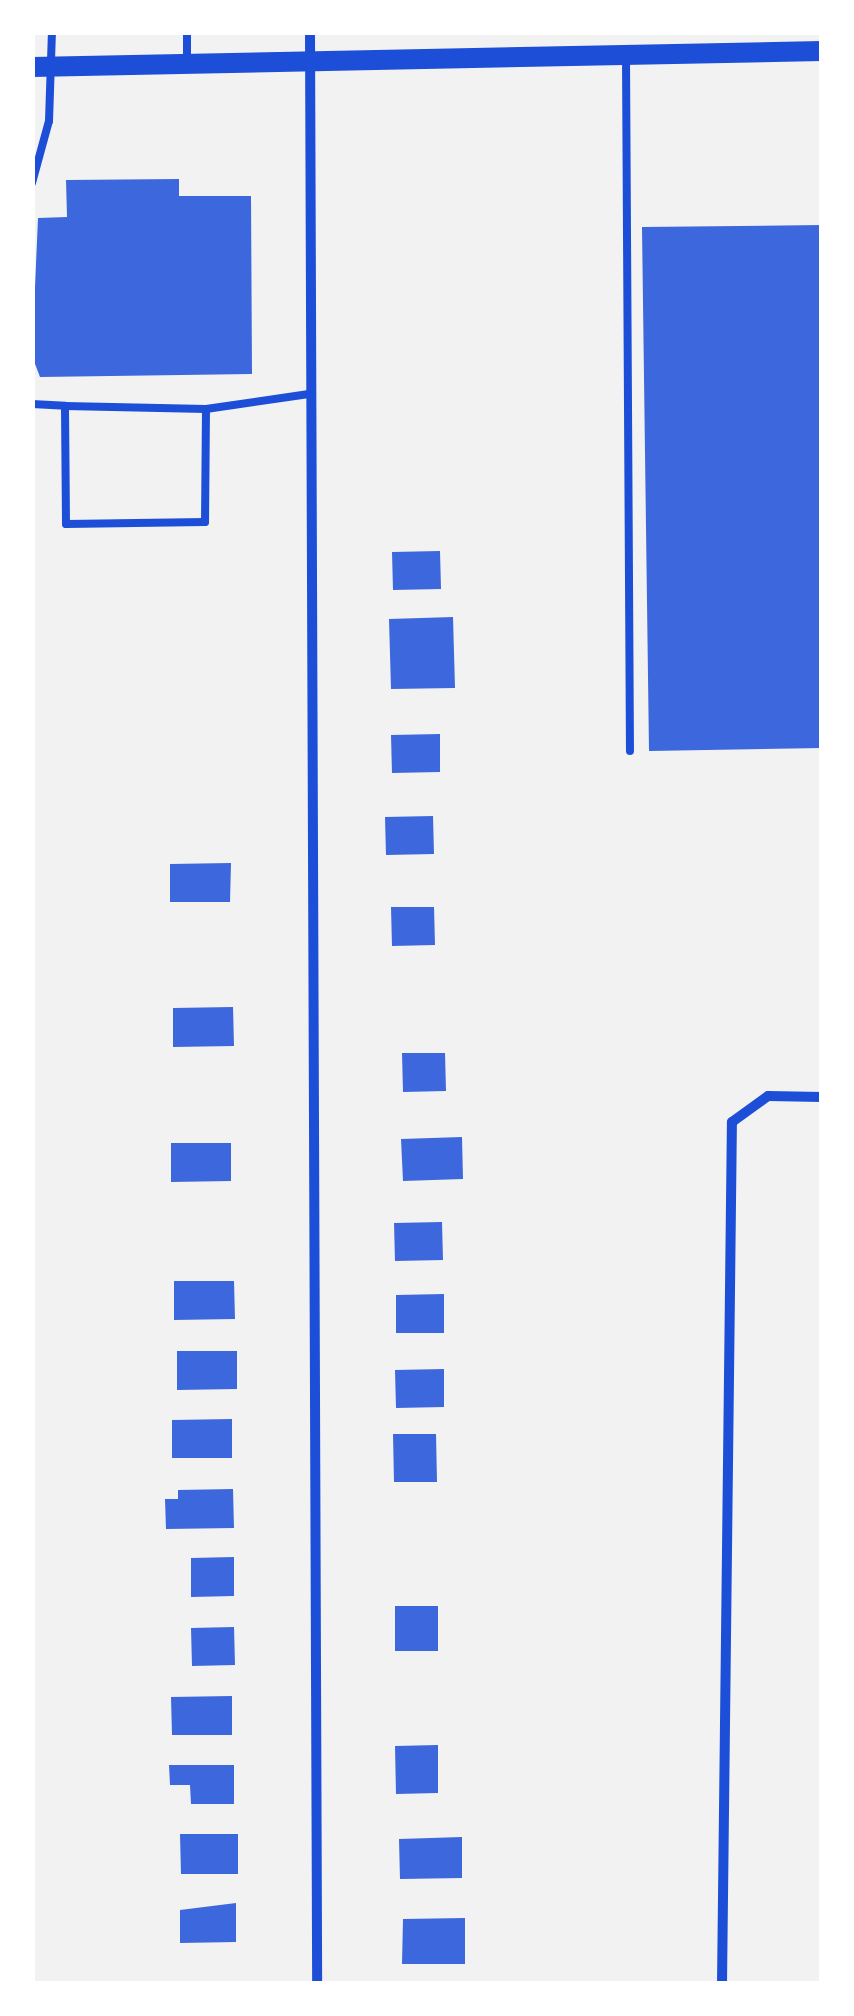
<!DOCTYPE html>
<style>
body{margin:0}
#map{position:relative;width:854px;height:2016px;overflow:hidden;background:#f2f2f2;font-family:"PT Sans Narrow",sans-serif}
div>[style]{position:absolute}
.building>*{inset:0;background:#3d67dc}
.service>*{height:8px;margin:-4px;padding:0 4px;transform-origin:4px;border-radius:4px;background:#1d4ed8}
.minor>*{height:10px;margin:-5px;padding:0 5px;transform-origin:5px;border-radius:5px;background:#1d4ed8}
.secondary>*{height:20px;margin:-10px;padding:0 10px;transform-origin:10px;border-radius:10px;background:#1d4ed8}
span{translate:-50% -50%;white-space:nowrap;text-align:center;line-height:1.15;-webkit-text-stroke:10px #fff;paint-order:stroke}
.frame{position:absolute;inset:0;border:35px solid #fff;pointer-events:none}
</style>
<div id="map">
<div class="building">
<div style="clip-path:polygon(179px 179px,179px 196px,251px 196px,252px 374px,40px 377px,32px 356px,38px 218px,67px 217px,66px 180px)"></div>
<div style="clip-path:polygon(822px 225px,822px 748px,649px 751px,642px 227px)"></div>
<div style="clip-path:polygon(440px 551px,441px 589px,393px 590px,392px 552px)"></div>
<div style="clip-path:polygon(453px 617px,455px 688px,391px 689px,389px 619px)"></div>
<div style="clip-path:polygon(440px 734px,440px 772px,392px 773px,391px 735px)"></div>
<div style="clip-path:polygon(433px 816px,434px 854px,386px 855px,385px 817px)"></div>
<div style="clip-path:polygon(231px 863px,230px 902px,170px 902px,170px 864px)"></div>
<div style="clip-path:polygon(391px 907px,434px 907px,435px 945px,392px 946px)"></div>
<div style="clip-path:polygon(233px 1007px,234px 1046px,173px 1047px,173px 1008px)"></div>
<div style="clip-path:polygon(402px 1053px,445px 1053px,446px 1091px,403px 1092px)"></div>
<div style="clip-path:polygon(462px 1137px,463px 1179px,403px 1181px,401px 1139px)"></div>
<div style="clip-path:polygon(171px 1143px,231px 1143px,231px 1181px,171px 1182px)"></div>
<div style="clip-path:polygon(442px 1222px,443px 1260px,395px 1261px,394px 1223px)"></div>
<div style="clip-path:polygon(174px 1281px,234px 1281px,235px 1319px,174px 1320px)"></div>
<div style="clip-path:polygon(444px 1294px,444px 1333px,396px 1333px,396px 1295px)"></div>
<div style="clip-path:polygon(177px 1351px,237px 1351px,237px 1389px,177px 1390px)"></div>
<div style="clip-path:polygon(444px 1369px,444px 1407px,396px 1408px,395px 1370px)"></div>
<div style="clip-path:polygon(232px 1419px,232px 1458px,172px 1458px,172px 1420px)"></div>
<div style="clip-path:polygon(393px 1434px,436px 1434px,437px 1482px,394px 1482px)"></div>
<div style="clip-path:polygon(233px 1489px,234px 1528px,166px 1529px,165px 1499px,178px 1499px,178px 1490px)"></div>
<div style="clip-path:polygon(234px 1557px,234px 1596px,191px 1597px,191px 1558px)"></div>
<div style="clip-path:polygon(395px 1606px,438px 1606px,438px 1651px,395px 1651px)"></div>
<div style="clip-path:polygon(234px 1627px,235px 1665px,192px 1666px,191px 1628px)"></div>
<div style="clip-path:polygon(232px 1696px,232px 1735px,172px 1735px,171px 1697px)"></div>
<div style="clip-path:polygon(438px 1745px,438px 1793px,396px 1794px,395px 1746px)"></div>
<div style="clip-path:polygon(169px 1765px,234px 1765px,234px 1804px,191px 1804px,190px 1785px,170px 1785px)"></div>
<div style="clip-path:polygon(180px 1834px,238px 1834px,238px 1874px,181px 1874px)"></div>
<div style="clip-path:polygon(462px 1837px,462px 1878px,400px 1879px,399px 1839px)"></div>
<div style="clip-path:polygon(236px 1903px,236px 1942px,180px 1943px,180px 1910px)"></div>
<div style="clip-path:polygon(465px 1918px,465px 1964px,402px 1964px,403px 1919px)"></div>
</div>
<div class="service">
<div style="left:626px;top:59px;width:692px;rotate:89.67deg"></div>
<div style="left:187px;top:63px;width:31px;rotate:-90deg"></div>
<div style="left:32px;top:183px;width:64px;rotate:-74.7deg"></div>
<div style="left:49px;top:121px;width:89px;rotate:-88.1deg"></div>
<div style="left:32px;top:404px;width:33px;rotate:3deg"></div>
<div style="left:206px;top:409px;width:113px;rotate:90.5deg"></div>
<div style="left:205px;top:522px;width:139px;rotate:179.2deg"></div>
<div style="left:66px;top:524px;width:118px;rotate:-90.5deg"></div>
<div style="left:65px;top:406px;width:141px;rotate:1.2deg"></div>
<div style="left:206px;top:409px;width:104px;rotate:-8.3deg"></div>
</div>
<div class="minor">
<div style="left:310px;top:32px;width:1952px;rotate:89.79deg"></div>
<div style="left:722px;top:1984px;width:862px;rotate:-89.34deg"></div>
<div style="left:732px;top:1122px;width:44px;rotate:-35.8deg"></div>
<div style="left:768px;top:1096px;width:54px;rotate:1.1deg"></div>
</div>
<div class="secondary">
<div style="left:32px;top:67px;width:790px;rotate:-1.16deg"></div>
</div>
<div class="frame"></div>
</div>
